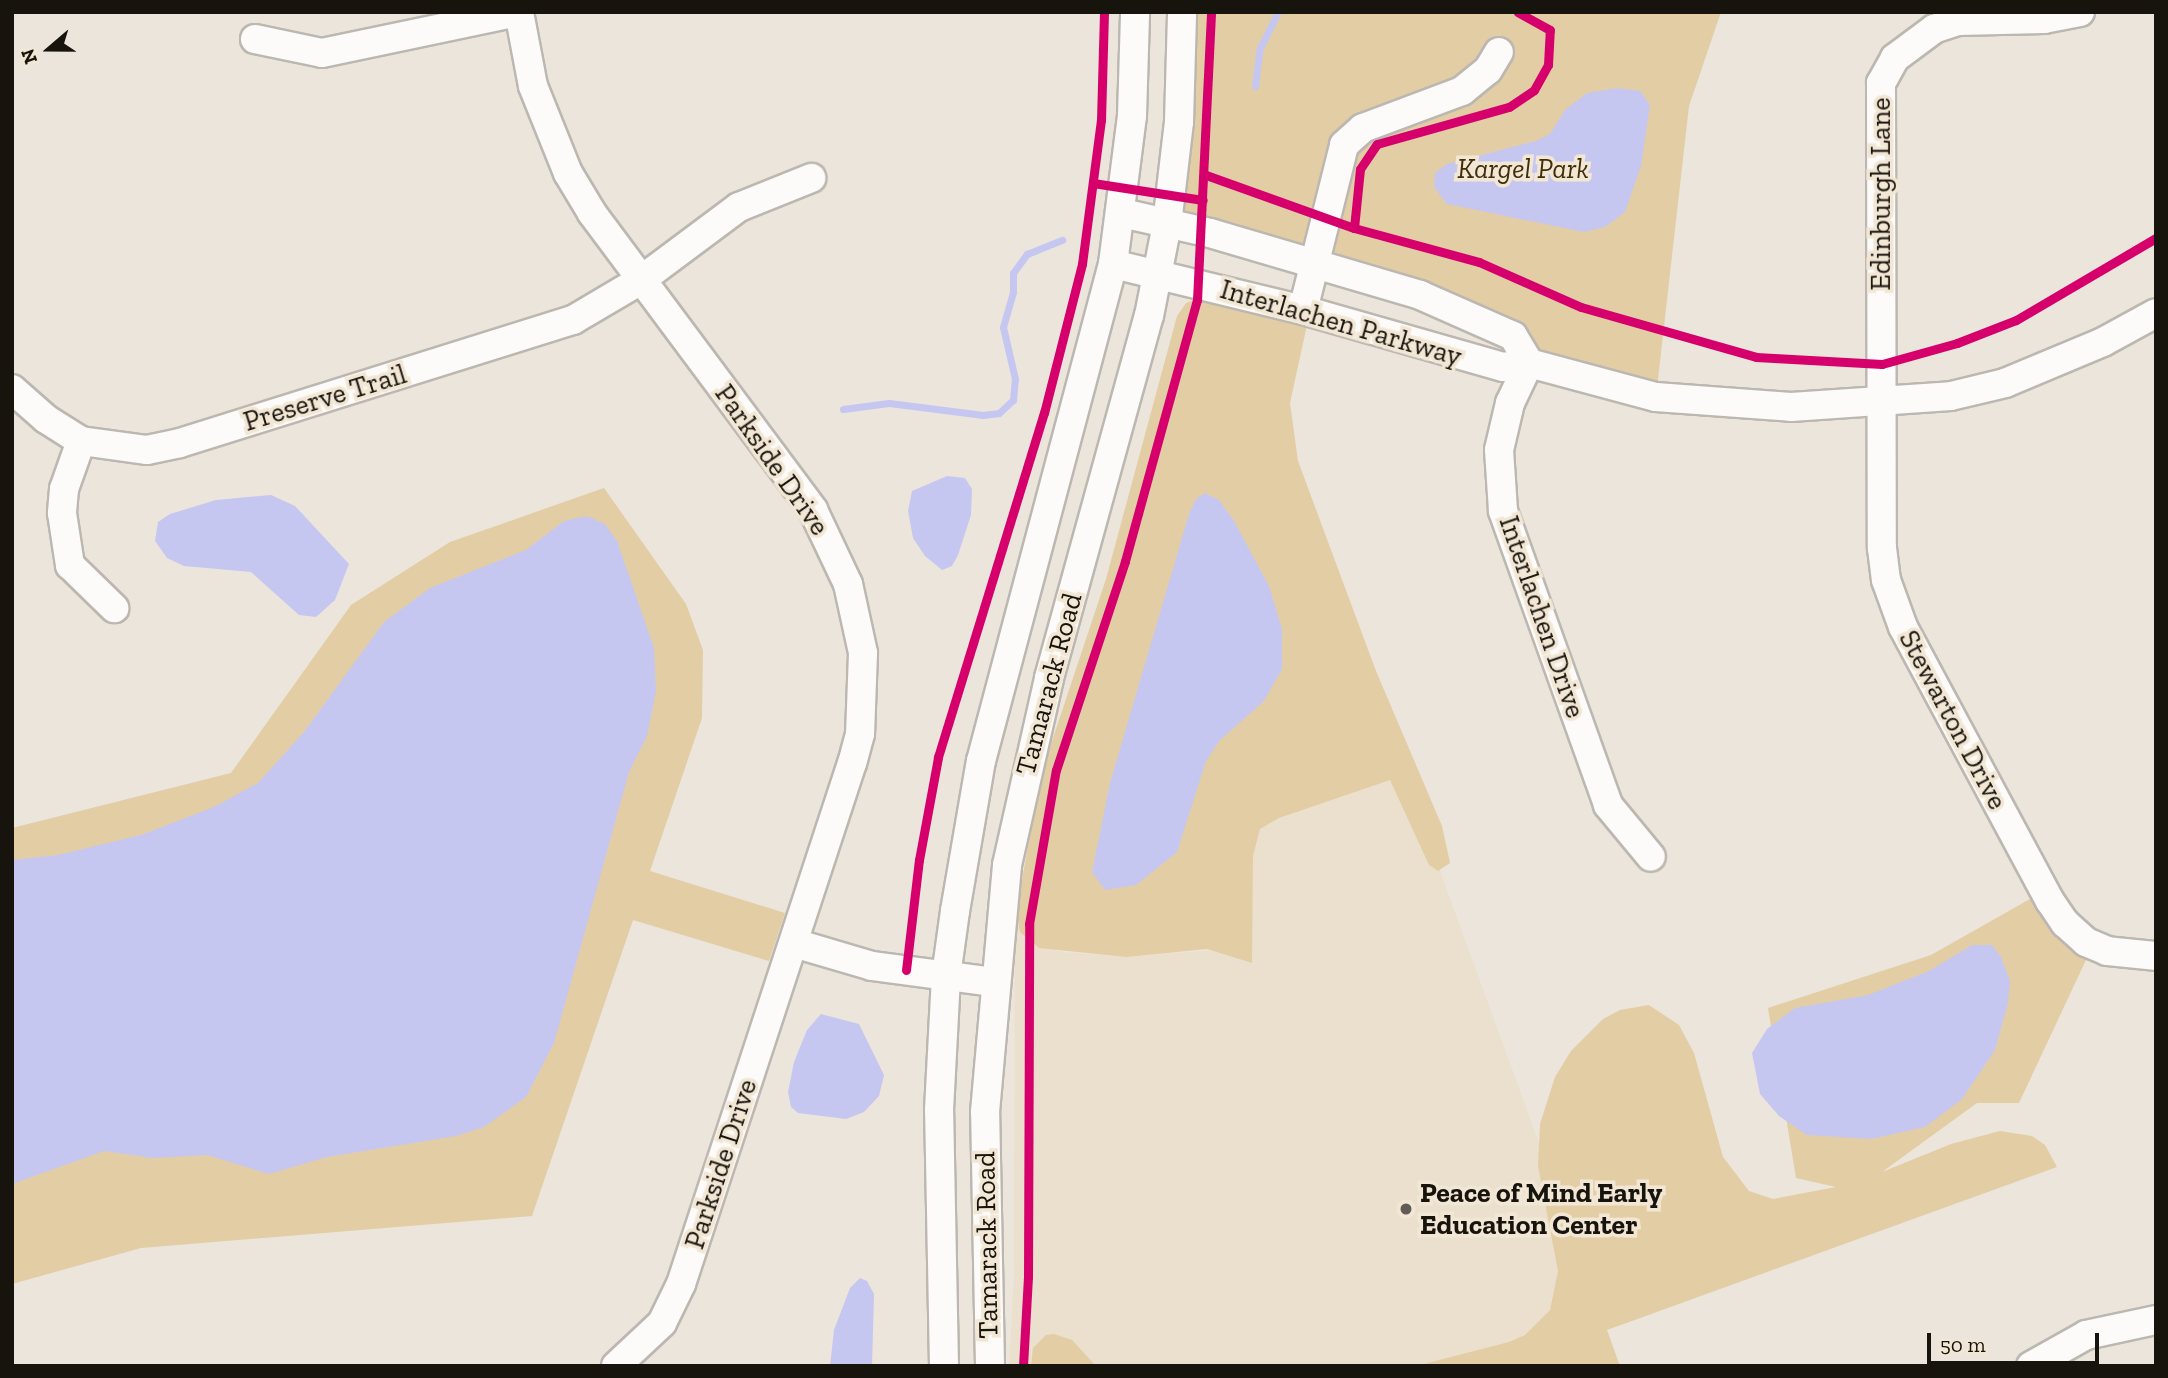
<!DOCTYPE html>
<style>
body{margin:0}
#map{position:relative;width:2168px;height:1378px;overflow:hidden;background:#ebe5db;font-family:"Zilla Slab",serif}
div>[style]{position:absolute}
.built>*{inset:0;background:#ebe0cd}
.green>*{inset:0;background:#e3cda5}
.water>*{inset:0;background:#c6c7f1}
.stream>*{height:7px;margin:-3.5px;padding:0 3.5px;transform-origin:3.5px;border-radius:3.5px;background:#c6c7f1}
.roads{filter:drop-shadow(2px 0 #bcb7b0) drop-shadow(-2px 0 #bcb7b0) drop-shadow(0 2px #bcb7b0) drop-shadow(0 -2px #bcb7b0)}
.minor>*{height:28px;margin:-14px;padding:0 14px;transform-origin:14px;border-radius:14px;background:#fcfbfa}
.cycleway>*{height:9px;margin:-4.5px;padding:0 4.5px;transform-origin:4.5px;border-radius:4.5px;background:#d6006c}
.dots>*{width:19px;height:19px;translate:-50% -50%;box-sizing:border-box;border:4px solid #f2e7d4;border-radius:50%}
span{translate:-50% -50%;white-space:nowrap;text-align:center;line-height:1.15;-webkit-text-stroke:7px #f2e7d4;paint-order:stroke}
.park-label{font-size:28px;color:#3f2e09;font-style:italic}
.street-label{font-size:28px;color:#17130d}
.poi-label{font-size:28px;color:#17130d;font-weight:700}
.left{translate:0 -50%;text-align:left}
.frame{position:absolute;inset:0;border:14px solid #17130d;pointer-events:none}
.north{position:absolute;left:14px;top:14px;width:70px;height:70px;-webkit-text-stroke:5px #f2e7d4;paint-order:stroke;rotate:250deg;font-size:19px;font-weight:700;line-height:28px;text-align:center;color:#17130d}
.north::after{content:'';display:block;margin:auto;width:24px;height:32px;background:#17130d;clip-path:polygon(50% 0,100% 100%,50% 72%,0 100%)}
.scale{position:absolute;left:1927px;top:1333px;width:172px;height:32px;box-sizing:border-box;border:4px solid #17130d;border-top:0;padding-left:9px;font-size:21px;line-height:24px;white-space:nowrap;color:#17130d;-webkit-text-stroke:5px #f2e7d4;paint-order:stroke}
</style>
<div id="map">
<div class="built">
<div style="clip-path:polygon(1396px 750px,1607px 1330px,1508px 1366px,1009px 1366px,1014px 1276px,1015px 917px,1028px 943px,1063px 952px,1126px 957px,1215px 950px,1237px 809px)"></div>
</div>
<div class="green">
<div style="clip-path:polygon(1182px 12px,1721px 12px,1689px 106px,1656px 397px,1529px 363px,1513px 336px,1167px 224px)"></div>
<div style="clip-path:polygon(1202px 297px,1307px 325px,1290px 403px,1298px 461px,1376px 671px,1442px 826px,1450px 863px,1438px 871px,1429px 865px,1390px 780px,1279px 818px,1260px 829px,1253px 856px,1252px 963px,1207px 949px,1126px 957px,1039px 948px,1020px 932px,1016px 912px,1042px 771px,1106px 579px,1177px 316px,1186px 303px)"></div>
<div style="clip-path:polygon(604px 488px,686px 604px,703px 650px,702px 718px,650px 871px,785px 913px,769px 961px,633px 920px,532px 1216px,141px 1248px,12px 1284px,12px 828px,231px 773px,351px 605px,450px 542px)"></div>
<div style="clip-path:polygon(2044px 891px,2093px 945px,2019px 1103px,1977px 1103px,1882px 1172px,1951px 1144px,2000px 1131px,2032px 1136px,2045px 1145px,2057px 1167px,1607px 1330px,1620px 1366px,1416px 1366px,1509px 1342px,1525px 1335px,1550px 1310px,1558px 1271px,1538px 1166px,1540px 1124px,1555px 1077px,1571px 1051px,1603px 1019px,1620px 1010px,1649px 1005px,1679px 1025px,1694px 1053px,1723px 1157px,1749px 1191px,1773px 1199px,1836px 1187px,1796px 1178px,1768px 1008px,1931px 955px)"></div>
<div style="clip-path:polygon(1054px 1334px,1072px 1340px,1096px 1366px,1031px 1366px,1033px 1348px,1046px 1335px)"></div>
</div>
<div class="water">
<div style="clip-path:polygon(1617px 88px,1640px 91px,1650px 105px,1641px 166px,1625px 212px,1605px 227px,1584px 232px,1447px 204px,1434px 187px,1435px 173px,1447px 164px,1536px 141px,1550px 134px,1565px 110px,1587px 93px)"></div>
<div style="clip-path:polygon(947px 476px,965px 478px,972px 489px,971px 515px,958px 555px,952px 566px,942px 570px,925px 556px,913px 538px,908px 511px,912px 491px)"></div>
<div style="clip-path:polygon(1205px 493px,1219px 500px,1234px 521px,1269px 586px,1282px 629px,1282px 669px,1264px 701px,1220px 740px,1206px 761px,1177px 852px,1136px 885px,1105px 890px,1092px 872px,1110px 783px,1189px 514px,1196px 499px)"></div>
<div style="clip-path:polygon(271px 495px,295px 506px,349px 564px,335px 600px,316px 617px,299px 615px,251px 572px,184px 566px,167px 558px,155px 541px,158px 522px,170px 514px,216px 500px)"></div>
<div style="clip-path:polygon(587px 516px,605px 524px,617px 541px,654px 648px,656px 691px,647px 736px,629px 772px,554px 1043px,526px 1097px,484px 1127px,456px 1136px,327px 1157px,269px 1174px,207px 1155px,153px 1158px,104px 1151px,12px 1184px,12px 860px,58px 855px,141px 835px,214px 807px,258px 783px,304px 732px,384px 622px,430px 588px,526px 550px,564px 521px)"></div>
<div style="clip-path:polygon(1972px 945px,1992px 945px,2001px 957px,2010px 981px,2008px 1003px,1995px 1050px,1962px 1099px,1925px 1127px,1871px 1139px,1807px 1135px,1779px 1116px,1760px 1094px,1752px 1053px,1767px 1029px,1795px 1008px,1868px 995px,1929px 971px)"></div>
<div style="clip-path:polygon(821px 1014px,859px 1024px,884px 1075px,879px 1096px,864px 1112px,846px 1119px,798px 1113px,791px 1107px,788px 1092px,794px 1062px,807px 1030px)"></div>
<div style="clip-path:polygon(860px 1278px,867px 1281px,874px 1294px,872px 1366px,830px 1366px,834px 1330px,850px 1288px)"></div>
</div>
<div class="stream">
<div style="left:1255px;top:86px;width:38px;rotate:-83deg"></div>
<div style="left:1260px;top:48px;width:40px;rotate:-63.4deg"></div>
<div style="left:843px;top:409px;width:46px;rotate:-7.4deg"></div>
<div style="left:889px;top:403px;width:95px;rotate:7.3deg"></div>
<div style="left:983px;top:415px;width:16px;rotate:-7deg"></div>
<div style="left:999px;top:413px;width:19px;rotate:-43deg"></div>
<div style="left:1013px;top:400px;width:21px;rotate:-85deg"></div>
<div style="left:1015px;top:379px;width:53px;rotate:-103deg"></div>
<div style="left:1003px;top:327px;width:36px;rotate:-74deg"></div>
<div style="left:1013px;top:292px;width:19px;rotate:-90deg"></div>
<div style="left:1013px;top:273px;width:24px;rotate:-54deg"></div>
<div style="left:1027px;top:254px;width:38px;rotate:-22deg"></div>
</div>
<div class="roads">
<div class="minor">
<div style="left:519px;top:12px;width:75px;rotate:79.3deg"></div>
<div style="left:533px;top:86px;width:94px;rotate:68.1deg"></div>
<div style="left:568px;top:173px;width:47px;rotate:59deg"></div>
<div style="left:592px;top:213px;width:370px;rotate:53.3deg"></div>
<div style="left:813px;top:510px;width:82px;rotate:64.7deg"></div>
<div style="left:848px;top:584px;width:71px;rotate:77.7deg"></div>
<div style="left:863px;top:653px;width:81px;rotate:92.1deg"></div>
<div style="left:860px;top:734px;width:30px;rotate:105deg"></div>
<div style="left:852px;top:763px;width:548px;rotate:108.17deg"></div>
<div style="left:681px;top:1284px;width:43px;rotate:116deg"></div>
<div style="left:662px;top:1323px;width:63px;rotate:136.9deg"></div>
<div style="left:2080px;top:12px;width:37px;rotate:169deg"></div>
<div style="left:2044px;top:19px;width:86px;rotate:178.7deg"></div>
<div style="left:1958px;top:21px;width:25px;rotate:162deg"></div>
<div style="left:1934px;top:29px;width:49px;rotate:143.4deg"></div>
<div style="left:1895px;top:58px;width:29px;rotate:119deg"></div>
<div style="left:1881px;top:83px;width:465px;rotate:89.9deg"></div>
<div style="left:1882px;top:548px;width:32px;rotate:83deg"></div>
<div style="left:1886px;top:580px;width:50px;rotate:70.1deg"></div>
<div style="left:1903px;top:627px;width:311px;rotate:61.8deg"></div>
<div style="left:2050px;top:901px;width:27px;rotate:56deg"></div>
<div style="left:2065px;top:923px;width:28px;rotate:42deg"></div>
<div style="left:2086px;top:942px;width:23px;rotate:23deg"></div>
<div style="left:2107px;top:951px;width:49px;rotate:5.8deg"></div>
<div style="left:255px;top:39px;width:68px;rotate:11.8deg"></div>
<div style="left:322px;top:53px;width:201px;rotate:-11.8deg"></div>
<div style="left:1122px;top:213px;width:90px;rotate:12.8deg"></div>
<div style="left:1210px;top:233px;width:219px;rotate:16.4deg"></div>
<div style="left:1420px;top:295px;width:102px;rotate:23.8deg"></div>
<div style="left:1513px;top:336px;width:31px;rotate:59deg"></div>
<div style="left:1113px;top:264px;width:195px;rotate:13.6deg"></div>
<div style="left:1303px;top:310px;width:208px;rotate:15.9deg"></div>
<div style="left:1503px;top:367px;width:26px;rotate:-9deg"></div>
<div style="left:1529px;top:363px;width:131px;rotate:15deg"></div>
<div style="left:1656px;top:397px;width:135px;rotate:4.2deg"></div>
<div style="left:1791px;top:407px;width:160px;rotate:-3.9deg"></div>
<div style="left:1951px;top:396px;width:56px;rotate:-13.5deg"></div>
<div style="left:2005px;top:383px;width:106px;rotate:-22.7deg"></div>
<div style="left:2103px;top:342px;width:60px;rotate:-28.7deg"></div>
<div style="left:1303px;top:310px;width:170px;rotate:-76deg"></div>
<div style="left:1344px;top:145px;width:25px;rotate:-42deg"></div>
<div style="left:1363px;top:128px;width:106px;rotate:-20.5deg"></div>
<div style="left:1462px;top:91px;width:33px;rotate:-39deg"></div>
<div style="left:1488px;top:70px;width:21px;rotate:-59deg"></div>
<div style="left:1529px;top:363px;width:44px;rotate:115.4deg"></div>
<div style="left:1510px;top:403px;width:48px;rotate:103.2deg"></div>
<div style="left:1499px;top:450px;width:61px;rotate:86.2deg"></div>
<div style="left:1503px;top:511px;width:312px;rotate:70.3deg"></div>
<div style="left:1608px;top:805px;width:67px;rotate:50.4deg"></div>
<div style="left:12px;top:389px;width:45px;rotate:41.4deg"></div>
<div style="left:46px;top:419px;width:41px;rotate:32.2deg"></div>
<div style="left:81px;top:441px;width:67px;rotate:7.8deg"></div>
<div style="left:147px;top:450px;width:34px;rotate:-12deg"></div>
<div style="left:180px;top:443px;width:412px;rotate:-17.4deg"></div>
<div style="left:573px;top:320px;width:79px;rotate:-30.5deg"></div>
<div style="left:641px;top:280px;width:122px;rotate:-36.7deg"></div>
<div style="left:739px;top:207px;width:78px;rotate:-21.9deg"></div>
<div style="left:81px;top:441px;width:51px;rotate:109.5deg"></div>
<div style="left:64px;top:489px;width:24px;rotate:95deg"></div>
<div style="left:62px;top:513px;width:53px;rotate:81.3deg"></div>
<div style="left:70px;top:565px;width:62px;rotate:44.3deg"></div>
<div style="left:794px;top:943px;width:81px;rotate:16.4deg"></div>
<div style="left:872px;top:966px;width:122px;rotate:7.5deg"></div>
<div style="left:944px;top:1366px;width:256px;rotate:-91.1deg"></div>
<div style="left:939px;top:1110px;width:134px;rotate:-87deg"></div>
<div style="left:946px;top:976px;width:66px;rotate:-82.1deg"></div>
<div style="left:955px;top:911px;width:152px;rotate:-80.2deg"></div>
<div style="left:981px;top:761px;width:514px;rotate:-75.13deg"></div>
<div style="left:1113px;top:264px;width:149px;rotate:-82.7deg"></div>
<div style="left:1132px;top:116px;width:104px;rotate:-88.3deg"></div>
<div style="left:990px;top:1366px;width:254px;rotate:-91.1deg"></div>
<div style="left:985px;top:1112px;width:248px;rotate:-84.9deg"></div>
<div style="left:1007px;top:865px;width:192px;rotate:-77.3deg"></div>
<div style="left:1049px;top:678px;width:376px;rotate:-74.6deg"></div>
<div style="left:1149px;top:316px;width:94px;rotate:-78.9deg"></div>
<div style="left:1167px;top:224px;width:103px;rotate:-83.3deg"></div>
<div style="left:1179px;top:122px;width:110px;rotate:-88.4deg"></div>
<div style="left:2031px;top:1366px;width:63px;rotate:-29.4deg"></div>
<div style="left:2086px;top:1335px;width:72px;rotate:-12.1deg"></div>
</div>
</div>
<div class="cycleway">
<div style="left:1206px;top:175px;width:157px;rotate:19.7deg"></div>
<div style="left:1354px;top:228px;width:130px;rotate:15.2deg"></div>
<div style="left:1479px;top:262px;width:111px;rotate:23.8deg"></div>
<div style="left:1581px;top:307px;width:182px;rotate:15.9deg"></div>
<div style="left:1756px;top:357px;width:126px;rotate:3.2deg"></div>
<div style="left:1882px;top:364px;width:78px;rotate:-15.6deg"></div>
<div style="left:1957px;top:343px;width:63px;rotate:-21.3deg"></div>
<div style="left:2016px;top:320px;width:162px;rotate:-30.4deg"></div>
<div style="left:1093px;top:183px;width:111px;rotate:8.8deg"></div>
<div style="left:1354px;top:228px;width:59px;rotate:-84.2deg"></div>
<div style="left:1360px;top:169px;width:30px;rotate:-56deg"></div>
<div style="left:1377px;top:144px;width:137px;rotate:-15.7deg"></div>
<div style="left:1509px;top:107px;width:30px;rotate:-34deg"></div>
<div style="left:1534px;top:90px;width:29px;rotate:-61deg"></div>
<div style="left:1548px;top:65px;width:35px;rotate:-87deg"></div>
<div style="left:1550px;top:30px;width:37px;rotate:-151deg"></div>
<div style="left:906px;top:970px;width:111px;rotate:-83.3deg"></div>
<div style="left:919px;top:860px;width:105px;rotate:-79.5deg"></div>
<div style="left:938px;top:757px;width:360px;rotate:-72.9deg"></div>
<div style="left:1044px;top:413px;width:154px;rotate:-75.7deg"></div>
<div style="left:1082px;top:264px;width:145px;rotate:-82.5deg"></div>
<div style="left:1101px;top:120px;width:108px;rotate:-88.4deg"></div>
<div style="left:1023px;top:1366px;width:89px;rotate:-86.8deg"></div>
<div style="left:1028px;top:1277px;width:353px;rotate:-89.8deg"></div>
<div style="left:1029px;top:924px;width:156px;rotate:-80.1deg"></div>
<div style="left:1056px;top:770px;width:220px;rotate:-71.7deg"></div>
<div style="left:1125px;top:561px;width:271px;rotate:-74.6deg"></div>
<div style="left:1197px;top:300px;width:288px;rotate:-87.2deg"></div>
</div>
<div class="dots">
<div style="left:1406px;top:1209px;background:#615c55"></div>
</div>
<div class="park-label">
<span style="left:1523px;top:169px">Kargel Park</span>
</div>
<div class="street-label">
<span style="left:1881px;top:194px;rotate:-90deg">Edinburgh Lane</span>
<span style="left:1341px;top:323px;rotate:16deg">Interlachen Parkway</span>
<span style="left:325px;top:398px;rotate:-17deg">Preserve Trail</span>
<span style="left:772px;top:460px;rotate:55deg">Parkside Drive</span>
<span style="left:1542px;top:617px;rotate:71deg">Interlachen Drive</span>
<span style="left:1049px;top:684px;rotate:-75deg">Tamarack Road</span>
<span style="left:1953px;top:720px;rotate:62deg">Stewarton Drive</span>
<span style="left:721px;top:1164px;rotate:-72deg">Parkside Drive</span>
<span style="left:987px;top:1245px;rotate:-91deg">Tamarack Road</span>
</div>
<div class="poi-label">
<span class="left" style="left:1420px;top:1209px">Peace of Mind Early<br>Education Center</span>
</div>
<div class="frame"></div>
<div class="north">N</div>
<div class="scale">50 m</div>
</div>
